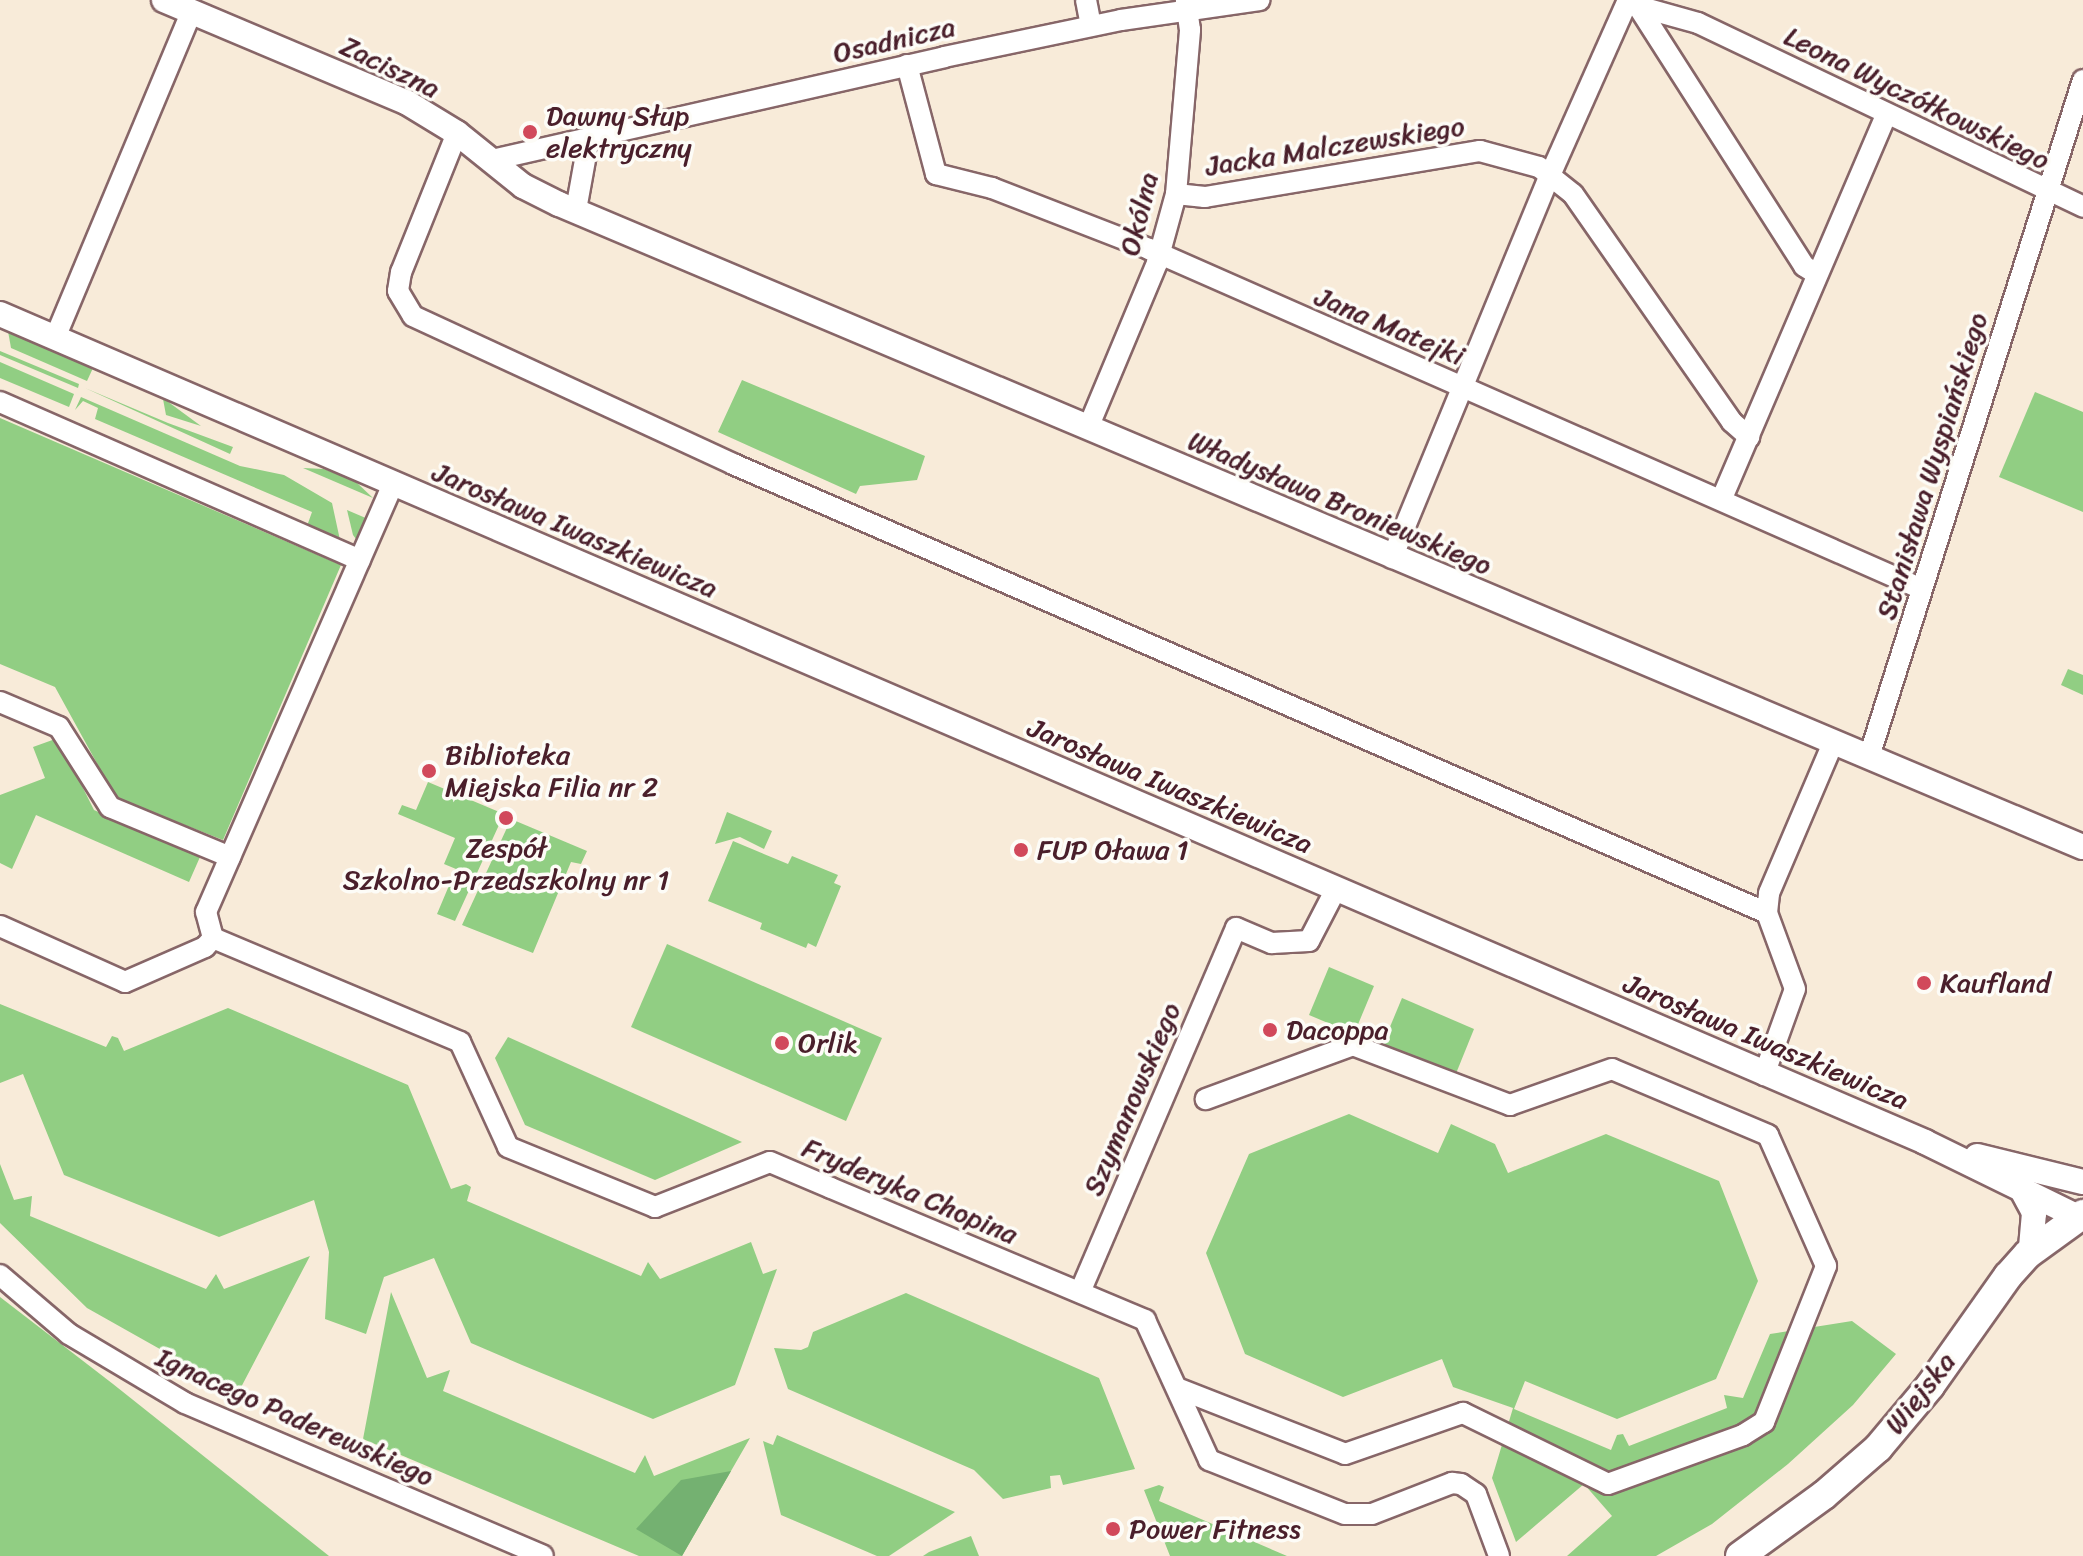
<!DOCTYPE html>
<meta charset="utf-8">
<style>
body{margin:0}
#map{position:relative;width:2083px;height:1556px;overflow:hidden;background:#f8ebd9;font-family:Sriracha,sans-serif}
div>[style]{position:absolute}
.green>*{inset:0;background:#91ce83}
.forest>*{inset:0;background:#74b171}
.roads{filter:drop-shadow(2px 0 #876668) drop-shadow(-2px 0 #876668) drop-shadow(0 2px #876668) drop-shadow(0 -2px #876668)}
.minor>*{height:20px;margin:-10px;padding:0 10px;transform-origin:10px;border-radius:10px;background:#fff}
.tertiary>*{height:24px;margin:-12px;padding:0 12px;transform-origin:12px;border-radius:12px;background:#fff}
.secondary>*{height:28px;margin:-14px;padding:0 14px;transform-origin:14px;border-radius:14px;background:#fff}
.dots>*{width:22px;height:22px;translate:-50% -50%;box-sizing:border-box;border:4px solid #fdfcf7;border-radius:50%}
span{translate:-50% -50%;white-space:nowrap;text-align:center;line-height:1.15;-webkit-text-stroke:7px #fdfcf7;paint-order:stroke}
.street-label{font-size:28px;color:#4a1f2b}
.poi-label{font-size:28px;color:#4a1f2b}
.left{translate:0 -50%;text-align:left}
</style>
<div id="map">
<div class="green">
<div style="clip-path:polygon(8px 331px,93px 368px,87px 381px,11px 348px)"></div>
<div style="clip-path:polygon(0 351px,79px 384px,78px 388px,0 355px)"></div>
<div style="clip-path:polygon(0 362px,74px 394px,69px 407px,0 378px)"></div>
<div style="clip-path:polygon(742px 380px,925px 456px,917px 480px,860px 486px,856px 494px,718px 432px)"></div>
<div style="clip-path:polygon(85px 388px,168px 423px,233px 447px,230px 454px)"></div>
<div style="clip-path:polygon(2035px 392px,2083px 412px,2083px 512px,1999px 477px)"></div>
<div style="clip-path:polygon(81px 397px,240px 466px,284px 475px,332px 503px,340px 540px,307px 526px,312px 512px,95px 419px,98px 408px,83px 401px,75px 410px)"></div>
<div style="clip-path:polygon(163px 399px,167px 401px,201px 426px,166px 415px)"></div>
<div style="clip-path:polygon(0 418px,341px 565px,223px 840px,116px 798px,55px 687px,0 664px)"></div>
<div style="clip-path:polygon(303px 468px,324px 469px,355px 481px,373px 498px)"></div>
<div style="clip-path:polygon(347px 510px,368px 519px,356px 539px,353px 535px)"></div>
<div style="clip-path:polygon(2068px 669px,2083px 675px,2083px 695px,2061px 685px)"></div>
<div style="clip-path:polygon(58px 738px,94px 810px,200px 857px,189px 882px,36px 815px,12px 869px,0 863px,0 795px,45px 778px,33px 747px)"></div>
<div style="clip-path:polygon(428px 782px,504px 814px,455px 921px,437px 914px,456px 869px,444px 864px,455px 838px,398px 814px,402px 805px,416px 810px)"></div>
<div style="clip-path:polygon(727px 812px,772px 831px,764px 849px,740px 837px,715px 844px)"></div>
<div style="clip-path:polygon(511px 819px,587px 851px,581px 864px,571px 862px,533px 953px,462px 925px)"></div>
<div style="clip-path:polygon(733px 841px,788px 864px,792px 856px,838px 875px,834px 883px,841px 886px,816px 947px,808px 943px,806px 948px,760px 929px,762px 923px,708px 901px)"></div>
<div style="clip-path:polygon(667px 944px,882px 1038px,846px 1121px,631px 1027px)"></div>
<div style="clip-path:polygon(1329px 967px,1374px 986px,1354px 1034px,1309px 1015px)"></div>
<div style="clip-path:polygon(1402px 998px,1474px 1029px,1455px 1076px,1382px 1046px)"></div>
<div style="clip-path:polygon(0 1004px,106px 1047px,112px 1036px,118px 1038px,124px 1051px,228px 1008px,408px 1085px,451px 1189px,466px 1184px,471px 1187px,467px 1201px,641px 1276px,648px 1262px,660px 1279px,751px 1242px,763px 1274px,777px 1269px,735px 1385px,653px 1419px,522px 1365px,471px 1343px,434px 1258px,384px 1277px,366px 1334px,325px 1319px,329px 1252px,314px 1200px,219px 1237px,64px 1175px,23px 1074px,0 1083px)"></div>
<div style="clip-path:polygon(508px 1037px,742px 1142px,655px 1180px,525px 1125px,495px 1058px)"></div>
<div style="clip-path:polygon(1349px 1114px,1438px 1153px,1451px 1124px,1495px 1144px,1508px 1173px,1606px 1134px,1719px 1181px,1758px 1281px,1716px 1379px,1617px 1419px,1525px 1381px,1514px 1409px,1611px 1450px,1617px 1435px,1623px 1434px,1629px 1446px,1727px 1408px,1724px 1395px,1743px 1398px,1770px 1334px,1852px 1321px,1896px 1354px,1853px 1405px,1788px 1464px,1712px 1524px,1656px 1556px,1567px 1556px,1612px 1516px,1584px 1484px,1516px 1542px,1492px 1478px,1513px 1408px,1453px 1387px,1442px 1359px,1343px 1397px,1245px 1354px,1206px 1253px,1249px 1154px)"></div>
<div style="clip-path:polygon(0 1164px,14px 1200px,32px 1196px,30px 1216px,206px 1289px,216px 1274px,224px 1289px,310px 1256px,238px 1393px,87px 1308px,0 1223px)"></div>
<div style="clip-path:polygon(391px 1292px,427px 1378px,450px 1370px,443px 1391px,635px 1473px,645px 1455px,654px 1476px,750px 1438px,682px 1556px,639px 1556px,363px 1439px)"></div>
<div style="clip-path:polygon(906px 1293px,1099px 1378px,1135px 1469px,1063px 1485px,1060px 1475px,1050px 1476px,1051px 1488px,1003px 1499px,974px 1470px,788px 1389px,774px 1348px,801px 1350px,808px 1347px,813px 1332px)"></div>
<div style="clip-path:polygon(0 1297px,113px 1384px,329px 1556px,0 1556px)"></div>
<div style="clip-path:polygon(777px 1435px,955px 1512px,889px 1556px,877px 1556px,781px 1515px,763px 1441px,773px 1445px)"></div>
<div style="clip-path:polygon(1159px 1485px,1164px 1487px,1159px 1501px,1287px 1556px,1170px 1556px,1144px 1490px)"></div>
<div style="clip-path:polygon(971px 1536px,979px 1556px,923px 1556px,929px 1552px)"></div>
</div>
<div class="forest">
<div style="clip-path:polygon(731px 1471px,682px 1556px,636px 1529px,681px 1480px)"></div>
</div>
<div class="roads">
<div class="minor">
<div style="left:1086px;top:0;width:26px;rotate:79deg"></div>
<div style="left:1634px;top:0;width:316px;rotate:57.4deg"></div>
<div style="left:1804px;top:266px;width:15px;rotate:32deg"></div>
<div style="left:1637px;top:6px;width:63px;rotate:15.6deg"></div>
<div style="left:1698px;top:23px;width:427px;rotate:25.5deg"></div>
<div style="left:907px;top:65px;width:113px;rotate:75.1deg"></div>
<div style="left:936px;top:174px;width:58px;rotate:14deg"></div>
<div style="left:992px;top:188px;width:168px;rotate:21.2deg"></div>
<div style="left:1149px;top:249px;width:844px;rotate:23.74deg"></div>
<div style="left:457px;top:133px;width:150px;rotate:111.9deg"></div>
<div style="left:401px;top:272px;width:19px;rotate:99deg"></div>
<div style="left:398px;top:291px;width:29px;rotate:59deg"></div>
<div style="left:413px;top:316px;width:353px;rotate:24.8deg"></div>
<div style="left:733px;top:464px;width:1127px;rotate:23.47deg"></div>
<div style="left:492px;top:160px;width:464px;rotate:-12.8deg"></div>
<div style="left:944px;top:57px;width:181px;rotate:-11.8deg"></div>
<div style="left:1121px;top:20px;width:140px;rotate:-8.2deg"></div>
<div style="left:1176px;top:194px;width:29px;rotate:6deg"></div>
<div style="left:1205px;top:197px;width:279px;rotate:-9.5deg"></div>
<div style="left:1480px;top:151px;width:61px;rotate:15.2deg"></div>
<div style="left:1539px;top:167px;width:43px;rotate:38.5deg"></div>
<div style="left:1573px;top:194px;width:278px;rotate:55.1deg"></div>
<div style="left:1732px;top:422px;width:23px;rotate:41deg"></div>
<div style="left:576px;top:210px;width:73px;rotate:-79.8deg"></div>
<div style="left:55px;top:338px;width:355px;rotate:-67.3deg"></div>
<div style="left:0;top:402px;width:393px;rotate:23.7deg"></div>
<div style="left:1088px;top:428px;width:179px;rotate:-67.3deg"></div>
<div style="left:1157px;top:263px;width:72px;rotate:-74.6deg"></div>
<div style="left:1176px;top:194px;width:165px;rotate:-85.1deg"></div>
<div style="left:1190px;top:30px;width:30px;rotate:-98deg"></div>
<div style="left:1722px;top:498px;width:414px;rotate:-66.8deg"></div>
<div style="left:1392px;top:558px;width:417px;rotate:-67.6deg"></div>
<div style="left:1551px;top:173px;width:189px;rotate:-66deg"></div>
<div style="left:0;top:702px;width:64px;rotate:23deg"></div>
<div style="left:59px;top:727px;width:95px;rotate:57.5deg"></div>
<div style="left:110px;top:807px;width:130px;rotate:22.6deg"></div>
<div style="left:1869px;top:757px;width:710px;rotate:-72.46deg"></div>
<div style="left:0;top:926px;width:137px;rotate:24.1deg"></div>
<div style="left:125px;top:982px;width:87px;rotate:-23.6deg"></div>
<div style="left:205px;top:947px;width:12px;rotate:-48deg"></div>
<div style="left:213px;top:938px;width:268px;rotate:22.8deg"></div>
<div style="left:460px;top:1042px;width:115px;rotate:65.4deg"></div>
<div style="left:508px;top:1147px;width:159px;rotate:22.2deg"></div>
<div style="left:655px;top:1207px;width:123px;rotate:-21.4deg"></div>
<div style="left:770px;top:1162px;width:66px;rotate:23.1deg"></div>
<div style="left:831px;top:1188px;width:341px;rotate:22.8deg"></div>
<div style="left:1145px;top:1320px;width:154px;rotate:65.4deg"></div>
<div style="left:1209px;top:1460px;width:146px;rotate:21.7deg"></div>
<div style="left:1345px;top:1514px;width:27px"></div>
<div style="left:1372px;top:1514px;width:86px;rotate:-21.2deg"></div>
<div style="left:1452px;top:1483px;width:9px;rotate:6deg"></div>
<div style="left:1461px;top:1484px;width:18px;rotate:34deg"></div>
<div style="left:1476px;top:1494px;width:66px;rotate:69.6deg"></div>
<div style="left:213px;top:938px;width:27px;rotate:-105deg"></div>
<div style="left:206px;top:912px;width:468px;rotate:-66.4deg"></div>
<div style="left:1764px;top:1075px;width:91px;rotate:-70.2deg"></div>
<div style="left:1795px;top:989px;width:81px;rotate:-110.2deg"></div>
<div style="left:1767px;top:913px;width:20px;rotate:-84deg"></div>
<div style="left:1769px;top:893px;width:163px;rotate:-66.9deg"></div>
<div style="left:0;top:1275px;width:91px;rotate:40.5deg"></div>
<div style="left:69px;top:1334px;width:135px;rotate:30.7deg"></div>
<div style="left:185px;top:1403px;width:389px;rotate:23.1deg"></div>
<div style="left:1080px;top:1292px;width:396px;rotate:-66.8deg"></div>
<div style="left:1236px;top:928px;width:39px;rotate:23deg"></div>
<div style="left:1272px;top:943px;width:37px;rotate:-3deg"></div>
<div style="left:1309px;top:941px;width:59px;rotate:-62.6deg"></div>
<div style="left:1177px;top:1388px;width:180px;rotate:21.4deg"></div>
<div style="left:1345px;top:1454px;width:125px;rotate:-19.2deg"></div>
<div style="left:1463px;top:1413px;width:161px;rotate:26.1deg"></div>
<div style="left:1608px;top:1484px;width:144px;rotate:-19.9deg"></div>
<div style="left:1743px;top:1435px;width:25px;rotate:-32deg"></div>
<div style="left:1764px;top:1422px;width:168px;rotate:-68.3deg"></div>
<div style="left:1826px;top:1266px;width:143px;rotate:-113.9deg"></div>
<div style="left:1768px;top:1135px;width:169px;rotate:-157.1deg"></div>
<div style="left:1612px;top:1069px;width:108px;rotate:160.6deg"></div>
<div style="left:1510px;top:1105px;width:168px;rotate:-159.1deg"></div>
<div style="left:1353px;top:1045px;width:157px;rotate:159.8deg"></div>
</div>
<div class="tertiary">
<div style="left:164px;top:0;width:263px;rotate:22.9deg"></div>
<div style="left:406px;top:102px;width:60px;rotate:31.3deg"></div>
<div style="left:457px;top:133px;width:85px;rotate:38.8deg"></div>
<div style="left:523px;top:186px;width:40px;rotate:26.6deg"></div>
<div style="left:559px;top:204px;width:1654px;rotate:22.88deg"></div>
<div style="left:0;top:314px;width:2096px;rotate:23.27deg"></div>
<div style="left:1925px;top:1142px;width:170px;rotate:26.1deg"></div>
<div style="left:1977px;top:1156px;width:109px;rotate:13.8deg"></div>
<div style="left:2022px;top:1190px;width:26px;rotate:62deg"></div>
<div style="left:2034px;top:1213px;width:38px;rotate:95deg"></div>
</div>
<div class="secondary">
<div style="left:1740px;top:1556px;width:104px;rotate:-36deg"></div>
<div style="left:1824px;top:1495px;width:72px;rotate:-41deg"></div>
<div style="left:1878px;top:1448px;width:81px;rotate:-50deg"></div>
<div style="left:1930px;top:1386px;width:135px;rotate:-54.7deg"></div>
<div style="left:2008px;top:1276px;width:30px;rotate:-48deg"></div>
<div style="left:2028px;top:1254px;width:68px;rotate:-36deg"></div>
</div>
</div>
<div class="dots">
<div style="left:530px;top:132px;background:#d1495b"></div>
<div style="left:429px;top:771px;background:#d1495b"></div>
<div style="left:506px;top:818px;background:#d1495b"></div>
<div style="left:1021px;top:850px;background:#d1495b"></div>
<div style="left:1924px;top:983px;background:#d1495b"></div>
<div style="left:1270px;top:1030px;background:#d1495b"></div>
<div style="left:782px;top:1043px;background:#d1495b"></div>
<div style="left:1113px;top:1529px;background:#d1495b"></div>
</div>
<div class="street-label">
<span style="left:894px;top:40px;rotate:-13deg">Osadnicza</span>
<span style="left:390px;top:67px;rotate:26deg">Zaciszna</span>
<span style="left:1917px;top:98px;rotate:26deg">Leona Wyczółkowskiego</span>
<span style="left:1335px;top:146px;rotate:-9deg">Jacka Malczewskiego</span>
<span style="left:1139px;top:214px;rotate:-76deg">Okólna</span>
<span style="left:1390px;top:326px;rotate:23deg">Jana Matejki</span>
<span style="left:1932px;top:466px;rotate:-73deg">Stanisława Wyspiańskiego</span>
<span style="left:1340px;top:503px;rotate:23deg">Władysława Broniewskiego</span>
<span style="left:575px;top:530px;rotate:23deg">Jarosława Iwaszkiewicza</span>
<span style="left:1170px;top:786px;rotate:23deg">Jarosława Iwaszkiewicza</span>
<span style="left:1766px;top:1042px;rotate:23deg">Jarosława Iwaszkiewicza</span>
<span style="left:1132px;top:1099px;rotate:-67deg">Szymanowskiego</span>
<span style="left:910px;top:1191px;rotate:23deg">Fryderyka Chopina</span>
<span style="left:1920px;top:1393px;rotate:-52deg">Wiejska</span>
<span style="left:295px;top:1417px;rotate:24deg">Ignacego Paderewskiego</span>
</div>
<div class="poi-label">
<span class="left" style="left:546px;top:132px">Dawny Słup<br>elektryczny</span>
<span class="left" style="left:445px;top:771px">Biblioteka<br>Miejska Filia nr 2</span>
<span style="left:506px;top:864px">Zespół<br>Szkolno-Przedszkolny nr 1</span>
<span class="left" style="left:1037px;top:850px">FUP Oława 1</span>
<span class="left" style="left:1940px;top:983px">Kaufland</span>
<span class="left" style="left:1286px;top:1030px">Dacoppa</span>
<span class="left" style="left:798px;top:1043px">Orlik</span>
<span class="left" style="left:1129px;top:1529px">Power Fitness</span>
</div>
</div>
